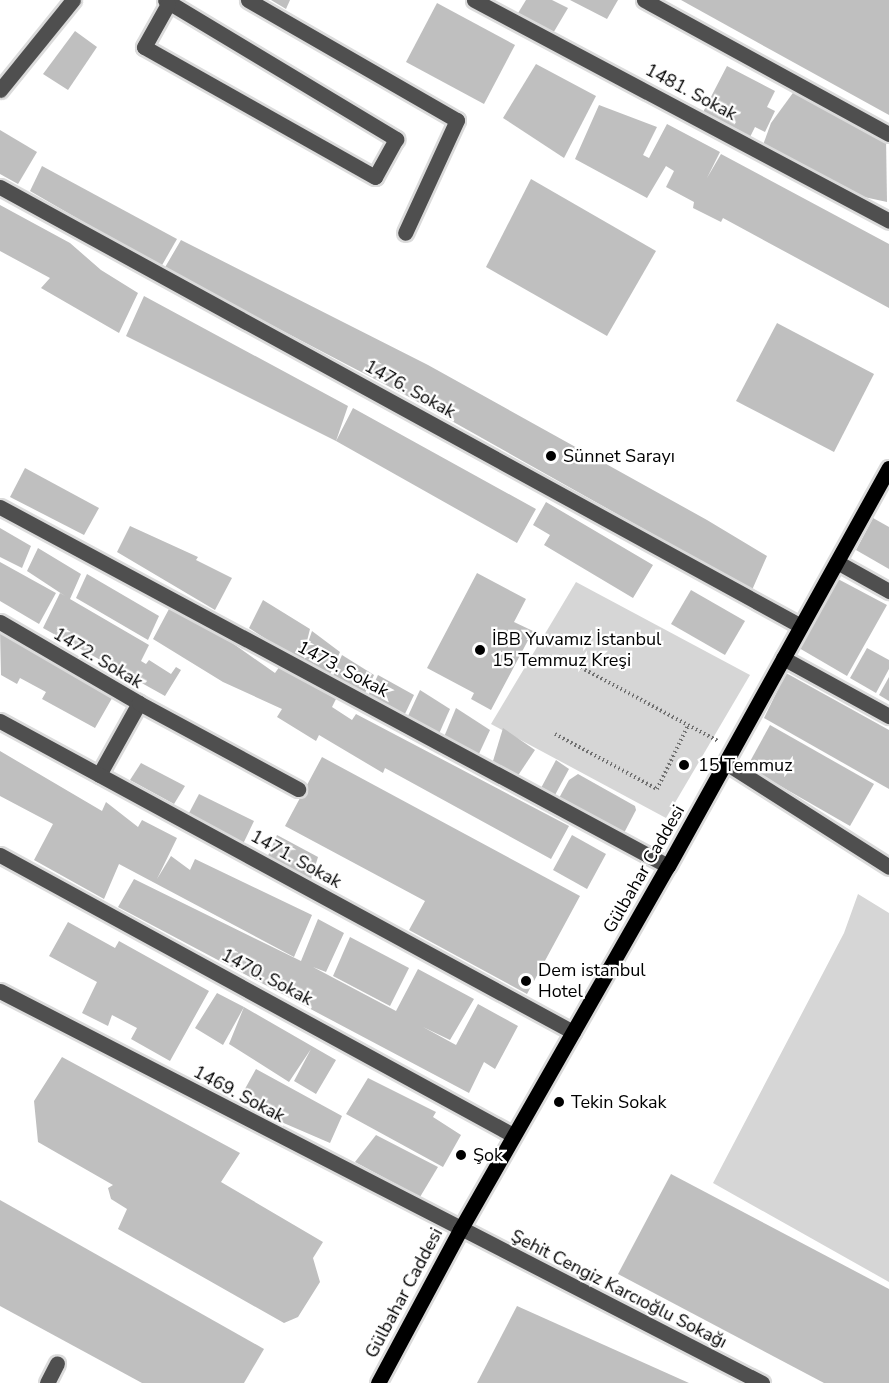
<!DOCTYPE html>
<meta charset="utf-8">
<style>
body{margin:0}
#map{position:relative;width:889px;height:1383px;overflow:hidden;background:#fff;font-family:"Nunito Sans",sans-serif}
div>[style]{position:absolute}
.green>*{inset:0;background:#d6d6d6}
.building>*{inset:0;background:#bfbfbf}
.path>*{height:4px;margin-top:-2px;transform-origin:0;background:repeating-linear-gradient(90deg,#717171 0 1.5px,transparent 0 4.5px)}
.roads{filter:drop-shadow(2px 0 #dbdbdb) drop-shadow(-2px 0 #dbdbdb) drop-shadow(0 2px #dbdbdb) drop-shadow(0 -2px #dbdbdb)}
.minor>*{height:15px;margin:-7.5px;padding:0 7.5px;transform-origin:7.5px;border-radius:7.5px;background:#4f4f4f}
.major>*{height:15px;margin:-7.5px;padding:0 7.5px;transform-origin:7.5px;border-radius:7.5px;background:#000}
.dots>*{width:16px;height:16px;translate:-50% -50%;box-sizing:border-box;border:3px solid #fff;border-radius:50%}
span{translate:-50% -50%;white-space:nowrap;text-align:center;line-height:1.15;-webkit-text-stroke:4.5px #fff;paint-order:stroke}
.street-label{font-size:18px;color:#000}
.poi-label{font-size:18px;color:#000}
.left{translate:0 -50%;text-align:left}
</style>
<div id="map">
<div class="green">
<div style="clip-path:polygon(576px 582px,750px 675px,666px 818px,491px 724px)"></div>
<div style="clip-path:polygon(858px 894px,889px 913px,889px 1282px,713px 1183px,844px 933px)"></div>
</div>
<div class="building">
<div style="clip-path:polygon(271px 0,290px 0,286px 9px)"></div>
<div style="clip-path:polygon(526px 0,552px 0,568px 8px,552px 35px,515px 18px)"></div>
<div style="clip-path:polygon(570px 0,618px 0,607px 19px)"></div>
<div style="clip-path:polygon(681px 0,889px 0,889px 115px,773px 51px)"></div>
<div style="clip-path:polygon(437px 3px,515px 45px,484px 104px,406px 62px)"></div>
<div style="clip-path:polygon(75px 31px,97px 47px,68px 90px,43px 74px)"></div>
<div style="clip-path:polygon(536px 64px,596px 96px,564px 158px,503px 118px)"></div>
<div style="clip-path:polygon(727px 66px,775px 91px,767px 107px,775px 111px,765px 132px,755px 127px,748px 141px,701px 116px)"></div>
<div style="clip-path:polygon(798px 86px,886px 138px,887px 202px,864px 197px,763px 145px,771px 123px)"></div>
<div style="clip-path:polygon(599px 105px,657px 127px,643px 155px,649px 158px,667px 124px,720px 152px,707px 178px,721px 154px,889px 244px,889px 308px,723px 218px,721px 222px,693px 208px,694px 202px,666px 187px,674px 171px,666px 166px,647px 198px,575px 159px)"></div>
<div style="clip-path:polygon(0 130px,37px 152px,18px 184px,0 174px)"></div>
<div style="clip-path:polygon(42px 166px,177px 239px,161px 267px,30px 191px)"></div>
<div style="clip-path:polygon(531px 179px,656px 251px,607px 336px,486px 267px)"></div>
<div style="clip-path:polygon(0 205px,70px 243px,101px 270px,138px 293px,119px 333px,41px 288px,50px 278px,0 251px)"></div>
<div style="clip-path:polygon(181px 240px,428px 365px,707px 520px,767px 556px,752px 590px,409px 397px,164px 269px)"></div>
<div style="clip-path:polygon(144px 296px,348px 406px,336px 441px,353px 408px,536px 509px,517px 543px,336px 441px,126px 336px)"></div>
<div style="clip-path:polygon(777px 323px,874px 374px,834px 452px,736px 401px)"></div>
<div style="clip-path:polygon(25px 468px,99px 508px,84px 535px,10px 497px)"></div>
<div style="clip-path:polygon(546px 502px,653px 565px,633px 598px,544px 545px,550px 535px,533px 525px)"></div>
<div style="clip-path:polygon(873px 518px,889px 527px,889px 569px,856px 550px)"></div>
<div style="clip-path:polygon(130px 526px,198px 557px,196px 560px,232px 578px,215px 610px,117px 552px)"></div>
<div style="clip-path:polygon(0 528px,31px 546px,22px 568px,0 557px)"></div>
<div style="clip-path:polygon(38px 548px,81px 574px,70px 599px,149px 645px,141px 661px,146px 664px,149px 660px,171px 674px,176px 667px,181px 670px,165px 696px,43px 628px,60px 593px,65px 596px,27px 571px)"></div>
<div style="clip-path:polygon(0 562px,56px 593px,39px 624px,0 601px)"></div>
<div style="clip-path:polygon(477px 573px,526px 599px,514px 622px,533px 631px,491px 710px,471px 699px,474px 693px,427px 668px)"></div>
<div style="clip-path:polygon(87px 574px,159px 616px,148px 640px,76px 598px)"></div>
<div style="clip-path:polygon(838px 579px,887px 605px,847px 676px,799px 648px)"></div>
<div style="clip-path:polygon(691px 590px,745px 621px,725px 655px,671px 624px)"></div>
<div style="clip-path:polygon(263px 600px,310px 629px,303px 657px,312px 631px,340px 652px,328px 679px,249px 628px)"></div>
<div style="clip-path:polygon(169px 609px,208px 626px,275px 673px,280px 666px,336px 699px,332px 707px,352px 720px,356px 714px,569px 826px,551px 859px,385px 768px,383px 773px,319px 735px,316px 741px,277px 717px,282px 709px,223px 682px,153px 639px)"></div>
<div style="clip-path:polygon(0 631px,115px 693px,95px 728px,42px 699px,46px 692px,20px 678px,17px 684px,1px 675px)"></div>
<div style="clip-path:polygon(867px 648px,889px 660px,889px 669px,876px 693px,850px 678px)"></div>
<div style="clip-path:polygon(342px 655px,374px 675px,363px 697px,332px 678px)"></div>
<div style="clip-path:polygon(786px 673px,889px 730px,889px 789px,764px 718px)"></div>
<div style="clip-path:polygon(378px 675px,414px 695px,403px 718px,366px 700px)"></div>
<div style="clip-path:polygon(889px 677px,889px 701px,879px 695px)"></div>
<div style="clip-path:polygon(420px 690px,450px 709px,438px 736px,408px 716px)"></div>
<div style="clip-path:polygon(456px 708px,490px 730px,477px 758px,444px 737px)"></div>
<div style="clip-path:polygon(770px 725px,874px 784px,850px 826px,747px 767px)"></div>
<div style="clip-path:polygon(503px 728px,535px 750px,517px 777px,493px 761px)"></div>
<div style="clip-path:polygon(0 751px,102px 811px,106px 802px,138px 827px,142px 820px,177px 838px,157px 879px,171px 856px,190px 870px,195px 859px,312px 915px,294px 957px,119px 864px,104px 899px,34px 860px,53px 824px,0 796px)"></div>
<div style="clip-path:polygon(322px 757px,580px 896px,527px 994px,409px 930px,425px 901px,285px 826px)"></div>
<div style="clip-path:polygon(556px 760px,569px 769px,555px 795px,541px 788px)"></div>
<div style="clip-path:polygon(141px 763px,185px 786px,174px 804px,130px 780px)"></div>
<div style="clip-path:polygon(578px 774px,635px 806px,636px 810px,624px 833px,559px 798px,569px 780px)"></div>
<div style="clip-path:polygon(199px 794px,254px 821px,243px 844px,189px 813px)"></div>
<div style="clip-path:polygon(277px 835px,318px 857px,310px 883px,267px 858px)"></div>
<div style="clip-path:polygon(572px 835px,606px 854px,587px 889px,553px 870px)"></div>
<div style="clip-path:polygon(134px 879px,301px 961px,318px 919px,344px 933px,326px 972px,313px 967px,396px 1011px,418px 969px,474px 999px,450px 1040px,423px 1027px,456px 1045px,478px 1004px,518px 1026px,495px 1069px,484px 1062px,469px 1093px,118px 907px)"></div>
<div style="clip-path:polygon(68px 922px,115px 948px,119px 941px,209px 991px,170px 1061px,131px 1039px,137px 1028px,112px 1015px,108px 1026px,82px 1013px,97px 982px,49px 956px)"></div>
<div style="clip-path:polygon(350px 937px,409px 968px,390px 1006px,333px 976px)"></div>
<div style="clip-path:polygon(217px 993px,244px 1007px,336px 1060px,316px 1094px,294px 1081px,311px 1049px,289px 1082px,229px 1044px,244px 1007px,223px 1045px,195px 1028px)"></div>
<div style="clip-path:polygon(62px 1057px,240px 1153px,221px 1182px,323px 1242px,313px 1258px,320px 1282px,298px 1317px,284px 1323px,118px 1229px,127px 1209px,111px 1199px,108px 1188px,113px 1185px,38px 1142px,34px 1101px)"></div>
<div style="clip-path:polygon(256px 1069px,342px 1116px,330px 1143px,272px 1118px,274px 1114px,241px 1096px)"></div>
<div style="clip-path:polygon(368px 1078px,436px 1112px,433px 1117px,461px 1135px,443px 1167px,346px 1114px)"></div>
<div style="clip-path:polygon(376px 1135px,438px 1167px,420px 1197px,355px 1162px)"></div>
<div style="clip-path:polygon(671px 1174px,889px 1289px,889px 1383px,824px 1383px,618px 1274px)"></div>
<div style="clip-path:polygon(0 1200px,264px 1349px,244px 1383px,142px 1383px,0 1306px)"></div>
<div style="clip-path:polygon(517px 1306px,689px 1383px,477px 1383px)"></div>
</div>
<div class="path">
<div style="left:565px;top:659px;width:174px;rotate:28.2deg"></div>
<div style="left:555px;top:734px;width:116px;rotate:28.3deg"></div>
<div style="left:657px;top:789px;width:70px;rotate:-63.8deg"></div>
</div>
<div class="roads">
<div class="minor">
<div style="left:165px;top:0;width:270px;rotate:31deg"></div>
<div style="left:396px;top:139px;width:43px;rotate:118.9deg"></div>
<div style="left:375px;top:177px;width:265px;rotate:-150.6deg"></div>
<div style="left:144px;top:47px;width:49px;rotate:-60.8deg"></div>
<div style="left:248px;top:0;width:241px;rotate:29.9deg"></div>
<div style="left:457px;top:120px;width:124px;rotate:114.7deg"></div>
<div style="left:474px;top:0;width:470px;rotate:28deg"></div>
<div style="left:644px;top:0;width:279px;rotate:28.7deg"></div>
<div style="left:0;top:90px;width:116px;rotate:-51deg"></div>
<div style="left:0;top:187px;width:913px;rotate:28.73deg"></div>
<div style="left:0;top:507px;width:758px;rotate:28.25deg"></div>
<div style="left:837px;top:562px;width:60px;rotate:29.1deg"></div>
<div style="left:0;top:622px;width:161px;rotate:30.2deg"></div>
<div style="left:139px;top:703px;width:82px;rotate:119.1deg"></div>
<div style="left:783px;top:658px;width:121px;rotate:28.7deg"></div>
<div style="left:139px;top:703px;width:181px;rotate:28.4deg"></div>
<div style="left:0;top:721px;width:652px;rotate:28.49deg"></div>
<div style="left:726px;top:763px;width:193px;rotate:32.5deg"></div>
<div style="left:0;top:855px;width:584px;rotate:28.63deg"></div>
<div style="left:0;top:991px;width:857px;rotate:27.22deg"></div>
<div style="left:47px;top:1383px;width:22px;rotate:-63deg"></div>
</div>
<div class="major">
<div style="left:378px;top:1383px;width:174px;rotate:-61.8deg"></div>
<div style="left:460px;top:1230px;width:419px;rotate:-60.3deg"></div>
<div style="left:668px;top:866px;width:455px;rotate:-61deg"></div>
</div>
</div>
<div class="dots">
<div style="left:551px;top:456px;background:#000"></div>
<div style="left:480px;top:650px;background:#000"></div>
<div style="left:684px;top:765px;background:#000"></div>
<div style="left:526px;top:981px;background:#000"></div>
<div style="left:559px;top:1102px;background:#000"></div>
<div style="left:461px;top:1155px;background:#000"></div>
</div>
<div class="street-label">
<span style="left:691px;top:92px;rotate:28deg">1481. Sokak</span>
<span style="left:410px;top:389px;rotate:29deg">1476. Sokak</span>
<span style="left:98px;top:658px;rotate:31deg">1472. Sokak</span>
<span style="left:343px;top:669px;rotate:28deg">1473. Sokak</span>
<span style="left:296px;top:859px;rotate:29deg">1471. Sokak</span>
<span style="left:644px;top:869px;rotate:-60deg">Gülbahar Caddesi</span>
<span style="left:267px;top:977px;rotate:28deg">1470. Sokak</span>
<span style="left:239px;top:1094px;rotate:28deg">1469. Sokak</span>
<span style="left:619px;top:1289px;rotate:27deg">Şehit Cengiz Karcıoğlu Sokağı</span>
<span style="left:404px;top:1293px;rotate:-62deg">Gülbahar Caddesi</span>
</div>
<div class="poi-label">
<span class="left" style="left:563px;top:456px">Sünnet Sarayı</span>
<span class="left" style="left:492px;top:650px">İBB Yuvamız İstanbul<br>15 Temmuz Kreşi</span>
<span class="left" style="left:698px;top:765px">15 Temmuz</span>
<span class="left" style="left:538px;top:981px">Dem istanbul<br>Hotel</span>
<span class="left" style="left:571px;top:1102px">Tekin Sokak</span>
<span class="left" style="left:473px;top:1155px">Şok</span>
</div>
</div>
